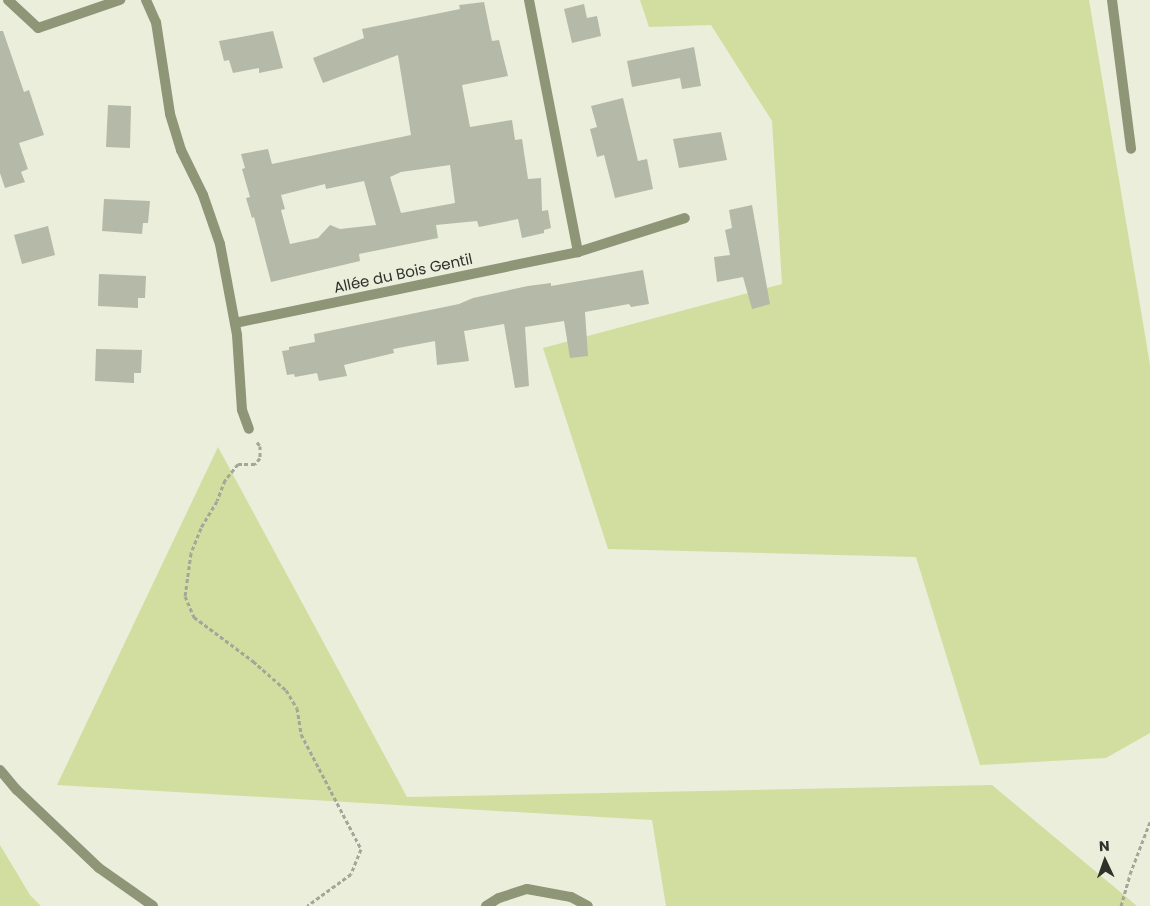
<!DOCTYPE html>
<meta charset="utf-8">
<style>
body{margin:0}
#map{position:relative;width:1150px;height:906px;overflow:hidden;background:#eaeedb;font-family:Poppins,sans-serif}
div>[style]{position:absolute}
.green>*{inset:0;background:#d2dda0}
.building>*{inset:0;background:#b5b9a7}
.path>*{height:3px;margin-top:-1.5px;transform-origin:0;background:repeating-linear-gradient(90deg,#a3a698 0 4px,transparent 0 6.5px)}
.service>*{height:10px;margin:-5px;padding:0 5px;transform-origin:5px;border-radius:5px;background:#8f9577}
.minor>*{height:10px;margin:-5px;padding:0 5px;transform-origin:5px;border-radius:5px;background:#8f9577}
.tertiary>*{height:10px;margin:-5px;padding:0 5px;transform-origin:5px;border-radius:5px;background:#8f9577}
span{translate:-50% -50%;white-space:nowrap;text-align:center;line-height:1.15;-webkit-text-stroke:4px #eaeedb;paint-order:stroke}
.street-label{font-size:15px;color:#2f312a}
.north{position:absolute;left:1080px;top:836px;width:50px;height:50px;-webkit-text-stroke:4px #eaeedb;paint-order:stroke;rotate:357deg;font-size:14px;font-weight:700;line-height:20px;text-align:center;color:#2f312a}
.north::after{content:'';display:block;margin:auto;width:18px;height:22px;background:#2f312a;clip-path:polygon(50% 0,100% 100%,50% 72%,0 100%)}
</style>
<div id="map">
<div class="green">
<div style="clip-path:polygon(640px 0,1089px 0,1150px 365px,1150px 733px,1106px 758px,980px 765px,916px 557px,608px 549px,543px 348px,782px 284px,772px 121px,711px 25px,649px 27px)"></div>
<div style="clip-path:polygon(218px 447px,407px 797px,992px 785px,1137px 906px,666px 906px,652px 820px,57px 785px)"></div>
<div style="clip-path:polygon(0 845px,30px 895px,41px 906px,0 906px)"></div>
</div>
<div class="building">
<div style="clip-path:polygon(evenodd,484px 2px,492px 41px,499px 40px,508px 76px,462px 85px,470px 127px,512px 120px,515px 140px,522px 139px,528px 179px,541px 178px,542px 211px,548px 210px,551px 228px,544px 230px,544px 233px,522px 238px,518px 219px,479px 227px,477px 221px,436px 225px,438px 238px,359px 254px,360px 261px,271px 282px,254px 217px,252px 218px,246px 198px,250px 197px,242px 169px,245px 168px,241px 154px,268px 149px,272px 164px,411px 135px,398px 55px,323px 83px,313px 58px,364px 38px,362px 29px,460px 9px,459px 5px,484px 2px,450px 165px,455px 203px,401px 213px,390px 177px,401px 172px,450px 165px,484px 2px,364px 181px,376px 225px,340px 229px,330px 225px,318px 238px,290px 244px,281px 210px,285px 209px,281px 195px,325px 184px,326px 189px,364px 181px)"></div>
<div style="clip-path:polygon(584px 4px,587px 18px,597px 16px,601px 36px,572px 43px,564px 9px)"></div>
<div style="clip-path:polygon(0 31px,3px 31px,24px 92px,29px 90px,44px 135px,19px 143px,28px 169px,21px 172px,25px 182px,5px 188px,0 173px)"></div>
<div style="clip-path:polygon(273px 31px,283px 68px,259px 73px,259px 68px,233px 73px,229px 60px,224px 61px,219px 41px)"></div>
<div style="clip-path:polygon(694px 47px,701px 86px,682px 89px,680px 78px,632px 87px,627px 61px)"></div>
<div style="clip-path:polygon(623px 98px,638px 161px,647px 159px,653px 189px,615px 198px,604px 155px,597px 157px,590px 129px,597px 127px,591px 106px)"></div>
<div style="clip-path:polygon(108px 105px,131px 106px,130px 148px,106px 147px)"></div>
<div style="clip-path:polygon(721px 132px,727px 160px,679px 168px,673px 139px)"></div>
<div style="clip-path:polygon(104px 199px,150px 201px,148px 223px,143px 223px,142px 234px,102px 231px)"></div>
<div style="clip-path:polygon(752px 205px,770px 304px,752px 309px,743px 277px,717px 282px,714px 257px,730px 255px,725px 230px,732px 228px,729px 210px)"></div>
<div style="clip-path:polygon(48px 226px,55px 255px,22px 264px,14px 235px)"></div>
<div style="clip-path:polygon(643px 270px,649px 304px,631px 307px,629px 304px,585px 312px,588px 356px,570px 358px,564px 321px,525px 327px,529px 386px,515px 388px,504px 324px,464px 331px,469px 361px,437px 365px,435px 341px,393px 349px,394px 353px,344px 365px,347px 376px,319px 381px,317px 373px,295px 377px,294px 374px,287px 375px,282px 351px,289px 350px,289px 347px,315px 342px,314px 334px,459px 304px,473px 298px,528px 286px,551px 283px,551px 286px)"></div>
<div style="clip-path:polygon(99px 274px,146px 276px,145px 298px,138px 298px,138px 308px,98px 306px)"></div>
<div style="clip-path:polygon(96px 349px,142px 350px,141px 373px,134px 373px,134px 383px,95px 381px)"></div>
</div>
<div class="path">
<div style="left:257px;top:442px;width:5px;rotate:53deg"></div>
<div style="left:260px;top:446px;width:12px;rotate:90deg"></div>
<div style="left:260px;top:458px;width:8px;rotate:130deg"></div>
<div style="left:255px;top:464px;width:17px;rotate:180deg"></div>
<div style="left:238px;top:464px;width:21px;rotate:129deg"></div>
<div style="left:225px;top:480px;width:22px;rotate:111deg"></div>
<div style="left:217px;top:501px;width:31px;rotate:121deg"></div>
<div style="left:201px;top:528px;width:27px;rotate:112deg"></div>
<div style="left:191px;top:553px;width:43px;rotate:97.9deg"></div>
<div style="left:185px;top:596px;width:23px;rotate:67deg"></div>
<div style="left:194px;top:617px;width:74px;rotate:36.7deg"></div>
<div style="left:253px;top:661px;width:44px;rotate:41.3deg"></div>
<div style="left:286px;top:690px;width:21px;rotate:59deg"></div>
<div style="left:297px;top:708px;width:26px;rotate:81deg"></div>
<div style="left:301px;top:734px;width:130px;rotate:62.4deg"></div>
<div style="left:361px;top:849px;width:27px;rotate:112deg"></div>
<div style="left:351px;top:874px;width:54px;rotate:144deg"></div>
<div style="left:1121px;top:906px;width:33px;rotate:-74deg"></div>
<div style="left:1130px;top:874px;width:56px;rotate:-69deg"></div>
</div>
<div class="service">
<div style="left:486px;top:906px;width:15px;rotate:-32deg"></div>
<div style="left:499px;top:898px;width:29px;rotate:-18deg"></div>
<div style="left:527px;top:889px;width:45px;rotate:10.3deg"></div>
<div style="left:571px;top:897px;width:19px;rotate:28deg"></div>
</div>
<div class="minor">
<div style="left:8px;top:0;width:41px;rotate:43deg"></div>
<div style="left:38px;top:28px;width:87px;rotate:-18.9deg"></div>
<div style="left:146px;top:0;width:24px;rotate:66deg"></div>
<div style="left:156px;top:22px;width:93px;rotate:81.3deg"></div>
<div style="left:170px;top:114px;width:38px;rotate:73deg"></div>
<div style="left:181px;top:150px;width:50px;rotate:63.9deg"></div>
<div style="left:203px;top:195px;width:52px;rotate:70.9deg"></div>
<div style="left:220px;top:244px;width:93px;rotate:79.4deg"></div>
<div style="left:237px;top:335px;width:75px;rotate:86.2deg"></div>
<div style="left:242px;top:410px;width:20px;rotate:70deg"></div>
<div style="left:529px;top:0;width:257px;rotate:79deg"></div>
<div style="left:1112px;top:0;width:150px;rotate:82.7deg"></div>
<div style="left:235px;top:323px;width:350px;rotate:-11.7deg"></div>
<div style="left:578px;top:252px;width:112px;rotate:-17.6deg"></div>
</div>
<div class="tertiary">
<div style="left:0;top:770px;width:26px;rotate:50deg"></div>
<div style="left:17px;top:790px;width:113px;rotate:43.6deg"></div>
<div style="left:99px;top:868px;width:66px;rotate:35.1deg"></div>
</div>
<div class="street-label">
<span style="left:403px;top:273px;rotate:-12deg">Allée du Bois Gentil</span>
</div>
<div class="north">N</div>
</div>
